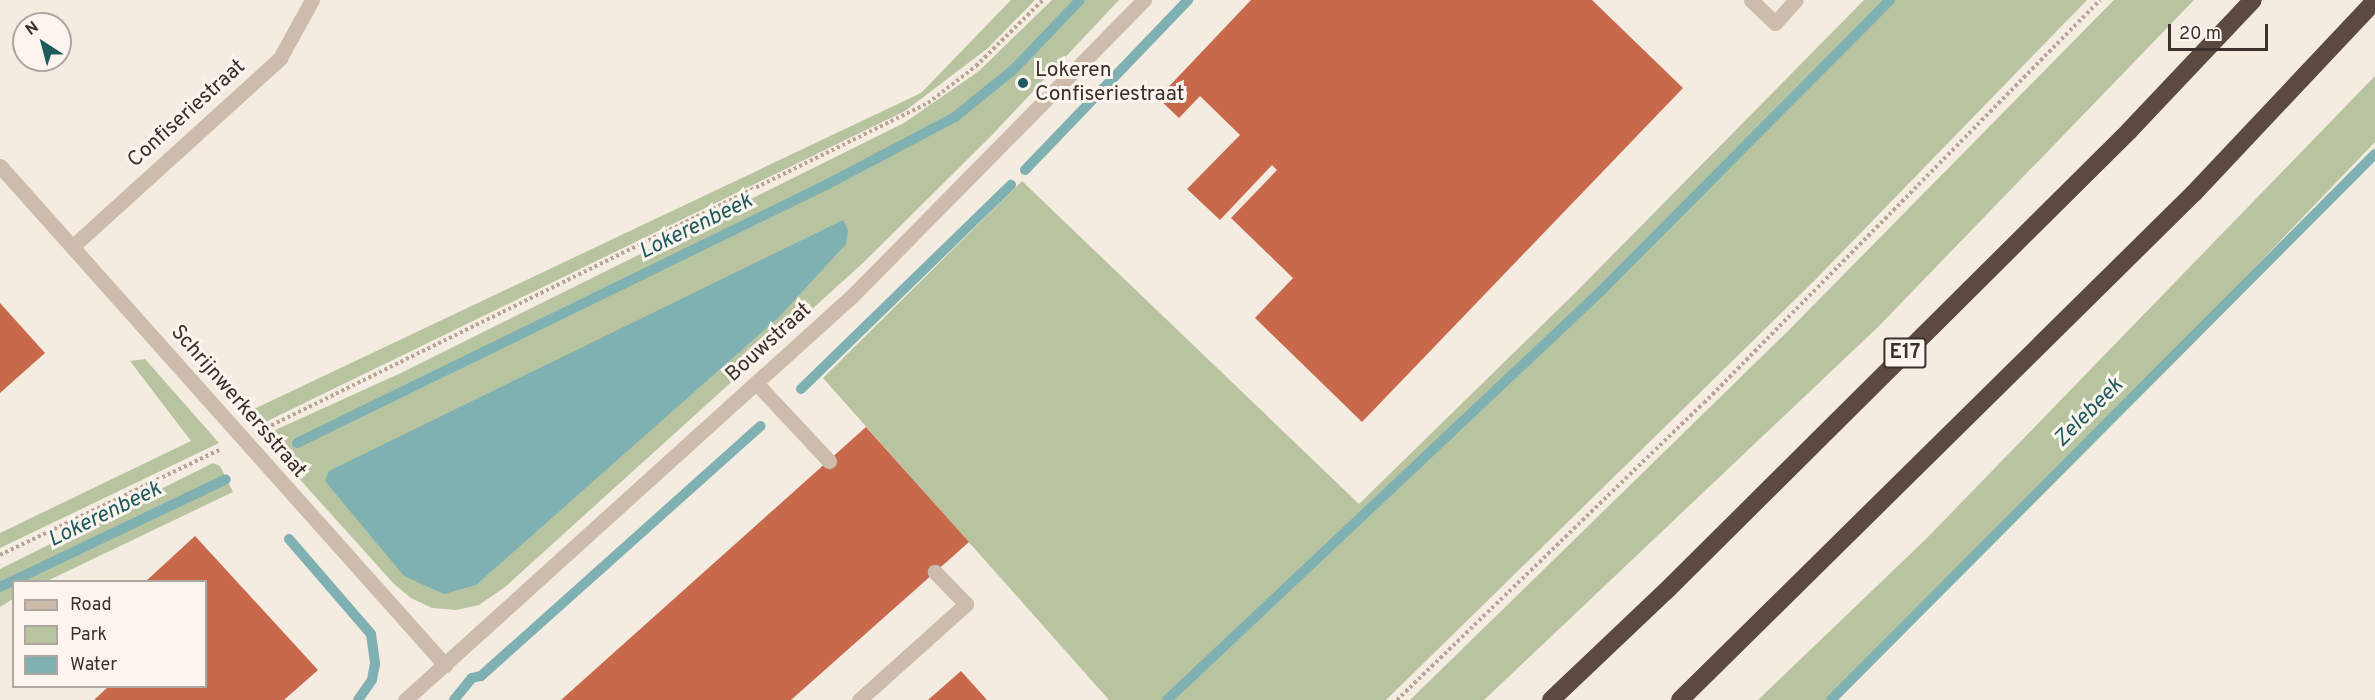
<!DOCTYPE html>
<style>
body{margin:0}
#map{position:relative;width:2375px;height:700px;overflow:hidden;background:#f4ebe1;font-family:Overpass,sans-serif}
div>[style]{position:absolute}
.green>*{inset:0;background:#b8c4a0}
.water>*{inset:0;background:#7fb0b2}
.stream>*{height:10px;margin:-5px;padding:0 5px;transform-origin:5px;border-radius:5px;background:#7fb0b2}
.building>*{inset:0;background:#c8694b}
.path>*{height:4px;margin-top:-2px;transform-origin:0;background:repeating-linear-gradient(90deg,#b9a596 0 3px,transparent 0 6px)}
.lane>*{height:15px;margin:-7.5px;padding:0 7.5px;transform-origin:7.5px;border-radius:7.5px;background:#cdbbac}
.street>*{height:15px;margin:-7.5px;padding:0 7.5px;transform-origin:7.5px;border-radius:7.5px;background:#cdbbac}
.highway>*{height:18px;margin:-9px;padding:0 9px;transform-origin:9px;border-radius:9px;background:#5c4a42}
.dots>*{width:16px;height:16px;translate:-50% -50%;box-sizing:border-box;border:3px solid #fbf5ee;border-radius:50%}
span{translate:-50% -50%;white-space:nowrap;text-align:center;line-height:1.15;-webkit-text-stroke:6px #fbf5ee;paint-order:stroke}
.shield-label span{padding:2px 4px;background:#fbf5ee;border:2px solid;border-radius:4px;-webkit-text-stroke-width:0}
.shield-label{font-size:20px;color:#3b302b;font-weight:700}
.poi-label{font-size:21px;color:#3b302b}
.left{translate:0 -50%;text-align:left}
.street-label{font-size:21px;color:#3b302b}
.water-label{font-size:22px;color:#1f5a5e;font-style:italic}
.legend{position:absolute;left:12px;top:580px;width:195px;height:108px;box-sizing:border-box;background:#fbf5ee;border:2px solid #aea6a0;margin:0;padding:8px 10px;list-style:none;font-size:18px;color:#3b302b}
.legend li{display:flex;align-items:center;gap:12px;height:30px}
.legend b{width:30px;border:2px solid #aea6a0}
.north{position:absolute;left:12px;top:12px;width:60px;height:60px;box-sizing:border-box;background:#fbf5ee;border:2px solid #aea6a0;border-radius:50%;rotate:324deg;font-size:16px;font-weight:700;line-height:24px;text-align:center;color:#3b302b}
.north::after{content:'';display:block;margin:auto;width:21px;height:27px;background:#1f5a5e;clip-path:polygon(50% 0,100% 100%,50% 72%,0 100%)}
.scale{position:absolute;left:2168px;top:24px;width:100px;height:27px;box-sizing:border-box;border:3px solid #3b302b;border-top:0;padding-left:8px;font-size:18px;line-height:21px;white-space:nowrap;color:#3b302b;-webkit-text-stroke:4px #fbf5ee;paint-order:stroke}
</style>
<div id="map">
<div class="green">
<div style="clip-path:polygon(1011px 0,1035px 0,988px 48px,905px 111px,253px 428px,250px 411px,921px 93px)"></div>
<div style="clip-path:polygon(1052px 0,1119px 0,992px 135px,864px 262px,505px 587px,479px 605px,456px 610px,432px 608px,411px 598px,394px 584px,268px 444px,271px 432px,403px 372px,904px 123px,979px 71px)"></div>
<div style="clip-path:polygon(1864px 0,2087px 0,1814px 281px,1386px 700px,1109px 700px,823px 378px,1022px 181px,1359px 504px,1575px 293px)"></div>
<div style="clip-path:polygon(2114px 0,2194px 0,1878px 327px,1484px 700px,1410px 700px,1789px 330px)"></div>
<div style="clip-path:polygon(2375px 76px,2375px 142px,2094px 435px,1826px 700px,1758px 700px,1926px 539px)"></div>
<div style="clip-path:polygon(145px 359px,219px 443px,0 548px,0 533px,191px 441px,130px 361px)"></div>
<div style="clip-path:polygon(213px 463px,220px 466px,233px 492px,47px 581px,14px 582px,13px 599px,0 607px,0 569px)"></div>
</div>
<div class="water">
<div style="clip-path:polygon(843px 220px,848px 230px,846px 244px,779px 317px,476px 585px,444px 594px,404px 576px,325px 481px,329px 471px)"></div>
</div>
<div class="stream">
<div style="left:1025px;top:170px;width:236px;rotate:-46.2deg"></div>
<div style="left:801px;top:389px;width:293px;rotate:-44.2deg"></div>
<div style="left:297px;top:443px;width:589px;rotate:-26deg"></div>
<div style="left:826px;top:185px;width:146px;rotate:-27.8deg"></div>
<div style="left:955px;top:117px;width:76px;rotate:-39.1deg"></div>
<div style="left:1014px;top:69px;width:95px;rotate:-46.3deg"></div>
<div style="left:289px;top:539px;width:125px;rotate:49.2deg"></div>
<div style="left:371px;top:634px;width:30px;rotate:82deg"></div>
<div style="left:375px;top:664px;width:16px;rotate:101deg"></div>
<div style="left:372px;top:680px;width:24px;rotate:125deg"></div>
<div style="left:0;top:587px;width:250px;rotate:-25.5deg"></div>
<div style="left:454px;top:700px;width:28px;rotate:-51deg"></div>
<div style="left:472px;top:678px;width:9px;rotate:-13deg"></div>
<div style="left:481px;top:676px;width:375px;rotate:-41.8deg"></div>
<div style="left:1167px;top:700px;width:595px;rotate:-43.3deg"></div>
<div style="left:1600px;top:292px;width:412px;rotate:-45.2deg"></div>
<div style="left:1831px;top:700px;width:771px;rotate:-45.11deg"></div>
</div>
<div class="building">
<div style="clip-path:polygon(1251px 0,1592px 0,1683px 88px,1362px 422px,1255px 318px,1293px 278px,1231px 218px,1277px 170px,1272px 165px,1220px 220px,1187px 189px,1240px 135px,1200px 96px,1179px 118px,1158px 98px)"></div>
<div style="clip-path:polygon(0 303px,45px 353px,0 393px)"></div>
<div style="clip-path:polygon(866px 427px,969px 542px,791px 700px,561px 700px)"></div>
<div style="clip-path:polygon(195px 536px,318px 670px,284px 700px,94px 700px,109px 686px,206px 686px,206px 582px,145px 582px)"></div>
<div style="clip-path:polygon(961px 671px,987px 700px,928px 700px)"></div>
</div>
<div class="path">
<div style="left:266px;top:428px;width:737px;rotate:-26.15deg"></div>
<div style="left:928px;top:103px;width:61px;rotate:-37.6deg"></div>
<div style="left:976px;top:66px;width:94px;rotate:-44.6deg"></div>
<div style="left:0;top:555px;width:245px;rotate:-25.6deg"></div>
<div style="left:1397px;top:700px;width:427px;rotate:-44.1deg"></div>
<div style="left:1704px;top:403px;width:565px;rotate:-45.5deg"></div>
</div>
<div class="lane">
<div style="left:1751px;top:0;width:33px;rotate:44deg"></div>
<div style="left:1775px;top:23px;width:31px;rotate:-48deg"></div>
<div style="left:756px;top:383px;width:107px;rotate:46.9deg"></div>
<div style="left:859px;top:700px;width:144px;rotate:-41.9deg"></div>
<div style="left:966px;top:604px;width:45px;rotate:-134.1deg"></div>
</div>
<div class="street">
<div style="left:0;top:166px;width:669px;rotate:48.27deg"></div>
<div style="left:73px;top:246px;width:280px;rotate:-42.2deg"></div>
<div style="left:280px;top:58px;width:66px;rotate:-61.1deg"></div>
<div style="left:405px;top:700px;width:603px;rotate:-42.11deg"></div>
<div style="left:852px;top:296px;width:416px;rotate:-45.4deg"></div>
</div>
<div class="highway">
<div style="left:1551px;top:700px;width:158px;rotate:-43.5deg"></div>
<div style="left:1666px;top:591px;width:653px;rotate:-44.81deg"></div>
<div style="left:2129px;top:131px;width:180px;rotate:-46.6deg"></div>
<div style="left:1680px;top:700px;width:722px;rotate:-44.61deg"></div>
<div style="left:2194px;top:193px;width:264px;rotate:-46.7deg"></div>
</div>
<div class="dots">
<div style="left:1023px;top:83px;background:#1f5a5e"></div>
</div>
<div class="shield-label">
<span style="left:1905px;top:353px">E17</span>
</div>
<div class="poi-label">
<span class="left" style="left:1035px;top:83px">Lokeren<br>Confiseriestraat</span>
</div>
<div class="street-label">
<span style="left:187px;top:114px;rotate:-42deg">Confiseriestraat</span>
<span style="left:769px;top:343px;rotate:-42deg">Bouwstraat</span>
<span style="left:238px;top:402px;rotate:49deg">Schrijnwerkersstraat</span>
</div>
<div class="water-label">
<span style="left:696px;top:227px;rotate:-26deg">Lokerenbeek</span>
<span style="left:2089px;top:413px;rotate:-45deg">Zelebeek</span>
<span style="left:105px;top:515px;rotate:-26deg">Lokerenbeek</span>
</div>
<ul class="legend">
<li><b style="height:8px;background:#cdbbac"></b>Road</li>
<li><b style="height:16px;background:#b8c4a0"></b>Park</li>
<li><b style="height:16px;background:#7fb0b2"></b>Water</li>
</ul>
<div class="north">N</div>
<div class="scale">20 m</div>
</div>
